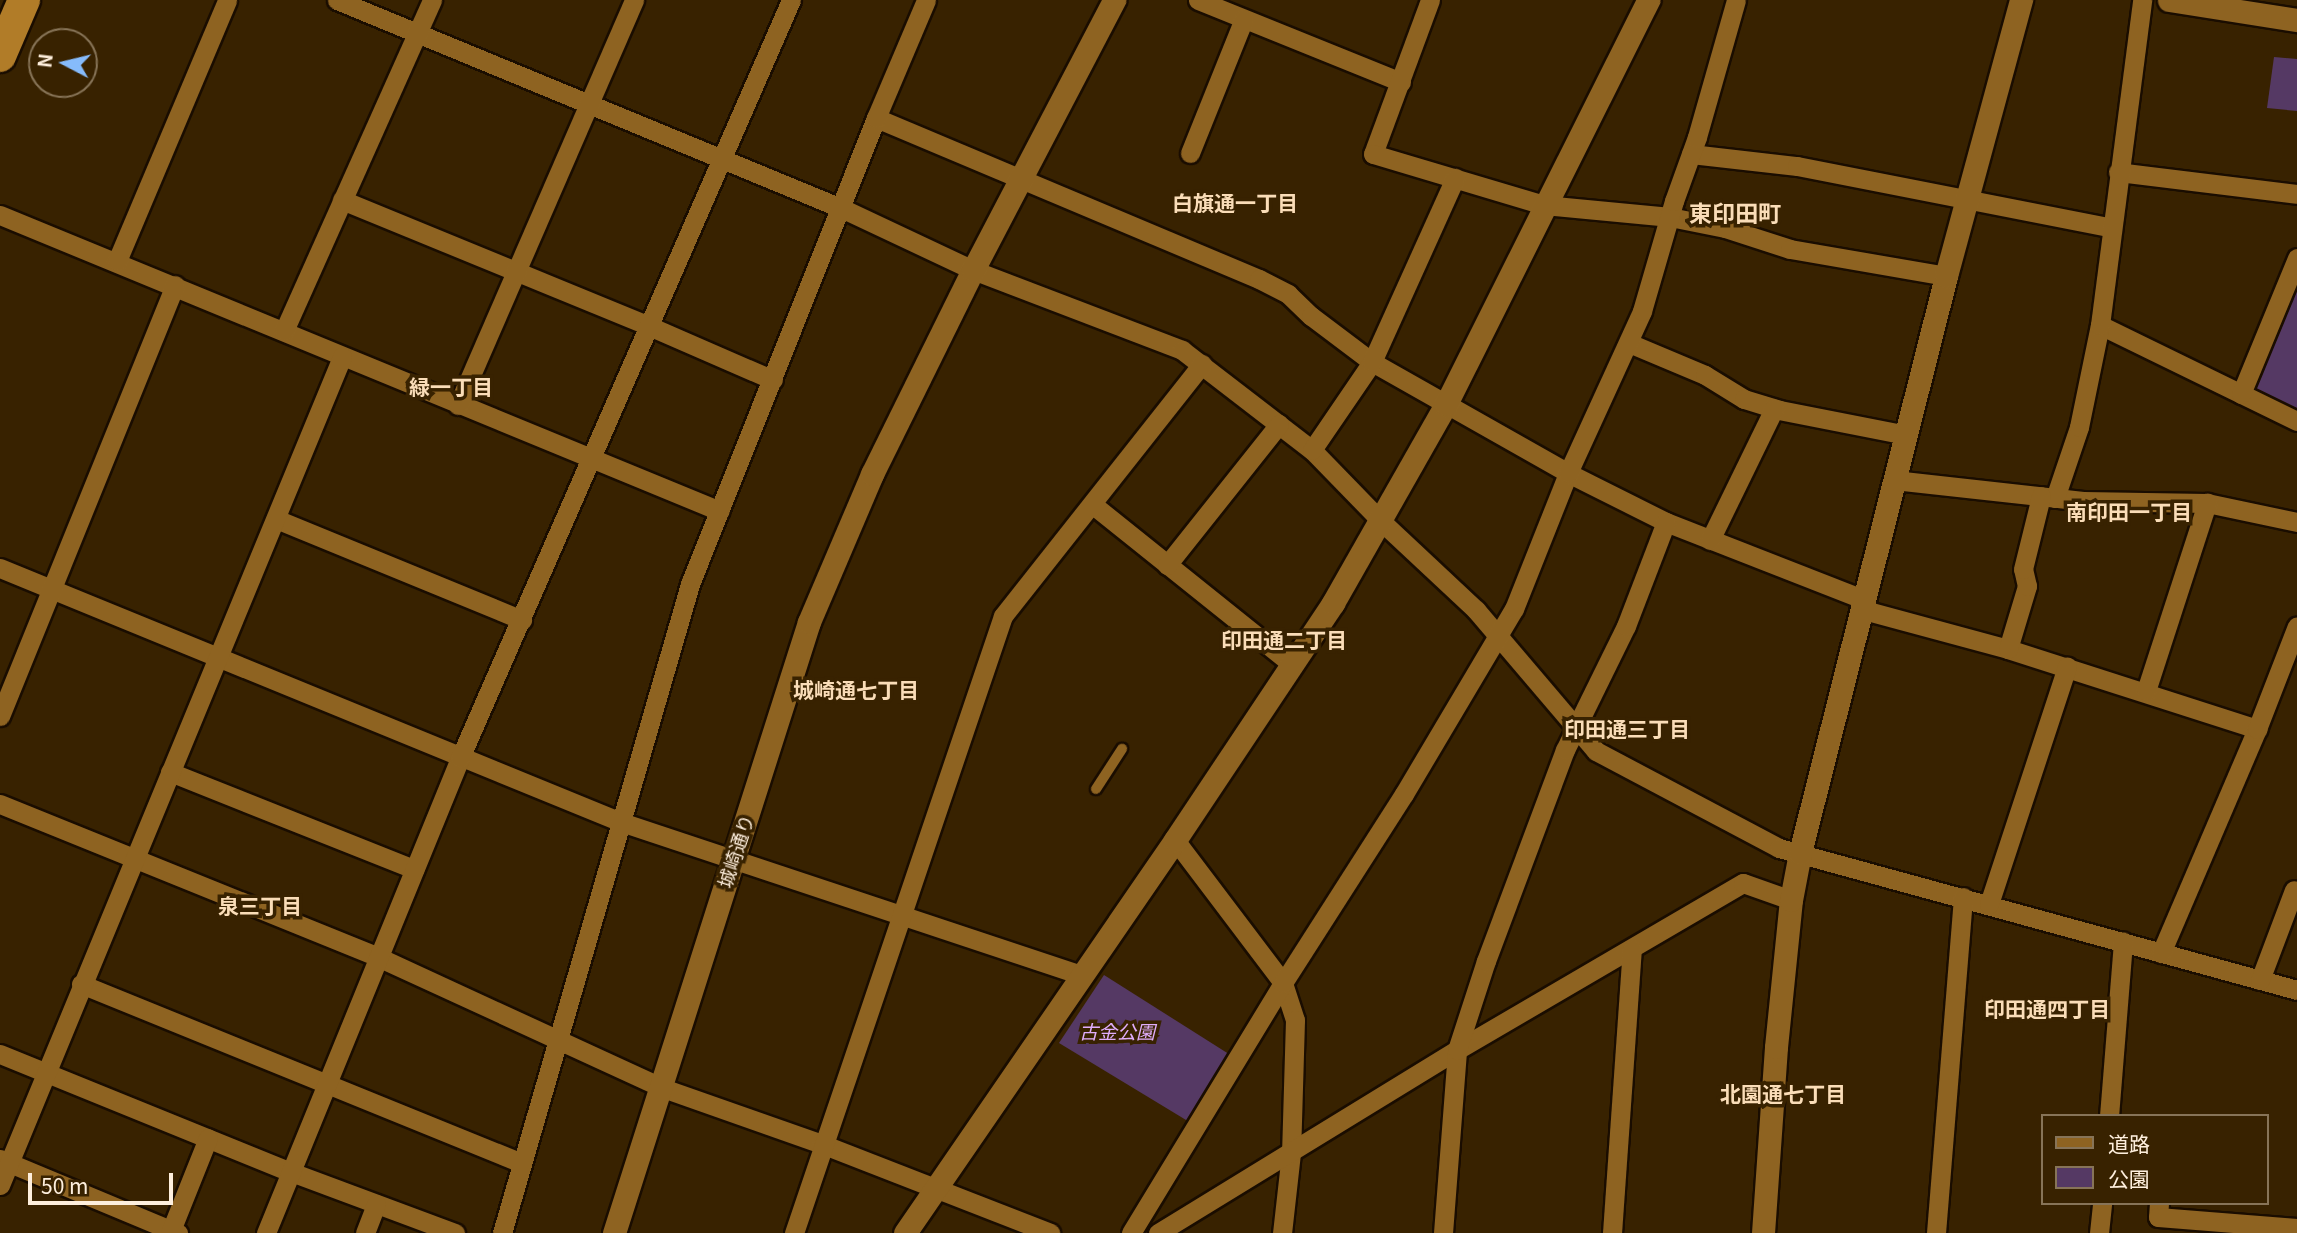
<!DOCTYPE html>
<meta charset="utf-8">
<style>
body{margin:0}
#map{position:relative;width:2297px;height:1233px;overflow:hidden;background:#382200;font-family:Georgia,"Noto Sans JP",serif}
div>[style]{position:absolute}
.green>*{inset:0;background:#553964}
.roads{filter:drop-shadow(2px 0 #1a0d00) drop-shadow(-2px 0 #1a0d00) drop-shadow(0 2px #1a0d00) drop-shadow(0 -2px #1a0d00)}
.service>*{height:10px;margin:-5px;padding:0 5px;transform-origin:5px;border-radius:5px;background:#8e6321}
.minor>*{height:19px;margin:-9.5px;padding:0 9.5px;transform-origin:9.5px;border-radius:9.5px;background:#8e6321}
.tertiary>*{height:23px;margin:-11.5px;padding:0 11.5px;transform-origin:11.5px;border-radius:11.5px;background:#8e6321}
.trunk>*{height:32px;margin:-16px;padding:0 16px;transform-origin:16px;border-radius:16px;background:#b17c28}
span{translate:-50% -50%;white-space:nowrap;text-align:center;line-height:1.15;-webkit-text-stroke:7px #382200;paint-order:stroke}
.street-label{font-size:19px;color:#feefdd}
.park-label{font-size:19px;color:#e0adfb;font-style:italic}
.neighbourhood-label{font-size:21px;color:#faddb8;font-weight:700}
.quarter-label{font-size:23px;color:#faddb8;font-weight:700}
.legend{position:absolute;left:2041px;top:1114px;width:228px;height:91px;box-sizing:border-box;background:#382200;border:2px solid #877458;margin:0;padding:9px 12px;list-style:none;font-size:21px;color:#feefdd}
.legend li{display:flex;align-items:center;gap:14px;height:35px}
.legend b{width:35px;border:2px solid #877458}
.north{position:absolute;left:28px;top:28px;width:70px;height:70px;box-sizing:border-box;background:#382200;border:2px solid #877458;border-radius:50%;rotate:277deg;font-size:19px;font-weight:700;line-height:28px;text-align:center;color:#feefdd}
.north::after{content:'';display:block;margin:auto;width:24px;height:32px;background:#86bbfb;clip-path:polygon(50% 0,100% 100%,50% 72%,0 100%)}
.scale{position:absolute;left:28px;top:1173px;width:145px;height:32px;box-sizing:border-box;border:4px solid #feefdd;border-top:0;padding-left:9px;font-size:21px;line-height:24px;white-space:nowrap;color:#feefdd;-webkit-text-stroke:5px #382200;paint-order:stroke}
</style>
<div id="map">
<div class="green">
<div style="clip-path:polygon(2274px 57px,2297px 59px,2297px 111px,2267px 108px)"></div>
<div style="clip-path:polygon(2297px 285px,2297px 410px,2253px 391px)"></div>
<div style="clip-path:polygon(1104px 975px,1232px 1056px,1191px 1123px,1059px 1043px)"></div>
</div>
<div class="roads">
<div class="service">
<div style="left:1096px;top:789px;width:48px;rotate:-57deg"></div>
</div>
<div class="minor">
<div style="left:337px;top:0;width:545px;rotate:22.43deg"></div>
<div style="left:841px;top:208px;width:146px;rotate:25.2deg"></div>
<div style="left:973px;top:270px;width:224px;rotate:20.9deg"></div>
<div style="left:1182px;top:350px;width:164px;rotate:37.6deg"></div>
<div style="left:1312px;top:450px;width:100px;rotate:45.8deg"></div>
<div style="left:1382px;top:522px;width:129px;rotate:43.1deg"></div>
<div style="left:1476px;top:610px;width:185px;rotate:49.6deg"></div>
<div style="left:1596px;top:751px;width:207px;rotate:27.9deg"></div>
<div style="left:1779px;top:848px;width:537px;rotate:15.33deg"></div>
<div style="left:1198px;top:0;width:219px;rotate:22deg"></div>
<div style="left:1430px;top:0;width:164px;rotate:110.3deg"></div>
<div style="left:1373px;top:154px;width:178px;rotate:16.6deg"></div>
<div style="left:1544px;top:205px;width:127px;rotate:5.4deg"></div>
<div style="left:1670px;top:217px;width:56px;rotate:11.3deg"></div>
<div style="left:1725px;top:228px;width:68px;rotate:17.9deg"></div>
<div style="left:1790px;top:249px;width:158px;rotate:9.8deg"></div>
<div style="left:876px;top:118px;width:415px;rotate:22.8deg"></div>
<div style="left:1259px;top:279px;width:33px;rotate:27deg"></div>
<div style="left:1288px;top:294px;width:32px;rotate:44deg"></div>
<div style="left:1311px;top:316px;width:76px;rotate:37deg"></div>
<div style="left:1372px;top:362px;width:225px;rotate:29.5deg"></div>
<div style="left:1568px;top:473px;width:110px;rotate:26.6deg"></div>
<div style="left:1666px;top:522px;width:211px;rotate:21.4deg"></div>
<div style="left:1190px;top:153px;width:144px;rotate:-68.1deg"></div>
<div style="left:1691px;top:154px;width:107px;rotate:6.5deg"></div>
<div style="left:1797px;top:166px;width:321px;rotate:11.1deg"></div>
<div style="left:2118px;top:172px;width:180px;rotate:7deg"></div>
<div style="left:342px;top:200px;width:332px;rotate:22.3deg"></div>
<div style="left:649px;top:326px;width:135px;rotate:23.5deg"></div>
<div style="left:0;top:215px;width:778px;rotate:22.35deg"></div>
<div style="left:117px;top:261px;width:283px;rotate:-67.1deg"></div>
<div style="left:2100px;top:325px;width:219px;rotate:26deg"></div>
<div style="left:284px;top:331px;width:363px;rotate:-65.9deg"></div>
<div style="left:1629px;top:343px;width:82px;rotate:22.8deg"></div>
<div style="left:1705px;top:375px;width:46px;rotate:31.6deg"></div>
<div style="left:1744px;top:399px;width:37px;rotate:17deg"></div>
<div style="left:1779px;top:410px;width:129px;rotate:11.1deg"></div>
<div style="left:2241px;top:394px;width:147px;rotate:-67.6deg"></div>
<div style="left:458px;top:405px;width:442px;rotate:-66.5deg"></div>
<div style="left:1312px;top:450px;width:107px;rotate:-55.7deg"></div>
<div style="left:1372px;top:362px;width:202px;rotate:-65.7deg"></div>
<div style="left:1894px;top:480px;width:190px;rotate:6.3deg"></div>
<div style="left:2083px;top:501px;width:124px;rotate:0.9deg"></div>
<div style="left:2207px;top:503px;width:92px;rotate:11.9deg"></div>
<div style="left:2055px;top:498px;width:75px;rotate:-71.3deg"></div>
<div style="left:2079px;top:427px;width:104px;rotate:-78.4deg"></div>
<div style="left:2100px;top:325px;width:328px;rotate:-82.6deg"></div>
<div style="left:1092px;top:504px;width:256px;rotate:38.7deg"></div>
<div style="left:276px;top:519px;width:266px;rotate:22.3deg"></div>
<div style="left:1710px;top:540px;width:146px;rotate:-64deg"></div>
<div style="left:1167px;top:565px;width:180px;rotate:-51.5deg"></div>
<div style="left:0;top:568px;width:671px;rotate:22.25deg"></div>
<div style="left:621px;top:822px;width:485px;rotate:18.4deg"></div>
<div style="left:1860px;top:609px;width:153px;rotate:15.1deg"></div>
<div style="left:2008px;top:649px;width:262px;rotate:17.8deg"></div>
<div style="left:2008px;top:649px;width:66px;rotate:-73.2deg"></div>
<div style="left:2027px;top:586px;width:17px;rotate:-103deg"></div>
<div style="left:2023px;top:569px;width:75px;rotate:-76.1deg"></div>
<div style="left:2146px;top:691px;width:198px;rotate:-72deg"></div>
<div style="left:0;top:716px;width:465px;rotate:-67.9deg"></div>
<div style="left:170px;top:772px;width:263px;rotate:21.7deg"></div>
<div style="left:0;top:804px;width:408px;rotate:22deg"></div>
<div style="left:378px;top:957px;width:311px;rotate:24.7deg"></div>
<div style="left:660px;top:1087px;width:172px;rotate:19.4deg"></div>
<div style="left:822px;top:1144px;width:245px;rotate:21.3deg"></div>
<div style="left:1175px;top:840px;width:179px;rotate:52.9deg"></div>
<div style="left:1283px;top:983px;width:39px;rotate:72deg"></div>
<div style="left:1295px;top:1020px;width:133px;rotate:91.7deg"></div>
<div style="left:1291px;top:1153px;width:81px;rotate:96.4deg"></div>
<div style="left:1989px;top:904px;width:250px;rotate:-71.8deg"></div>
<div style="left:2161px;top:953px;width:244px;rotate:-66.8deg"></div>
<div style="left:2257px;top:729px;width:110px;rotate:-68.8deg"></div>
<div style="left:2260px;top:980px;width:96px;rotate:-69.3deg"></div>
<div style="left:81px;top:984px;width:476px;rotate:22.1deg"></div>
<div style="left:0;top:1054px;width:314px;rotate:22.1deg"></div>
<div style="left:291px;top:1172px;width:175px;rotate:20.4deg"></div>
<div style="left:2109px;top:1116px;width:175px;rotate:-85.4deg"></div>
<div style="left:0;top:1159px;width:193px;rotate:22.6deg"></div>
<div style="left:0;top:1185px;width:896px;rotate:-67.56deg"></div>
<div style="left:2159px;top:1203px;width:14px;rotate:94deg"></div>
<div style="left:2158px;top:1217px;width:139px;rotate:4.5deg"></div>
<div style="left:170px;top:1233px;width:102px;rotate:-68.2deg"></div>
<div style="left:266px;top:1233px;width:513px;rotate:-67.78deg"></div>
<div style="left:460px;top:758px;width:827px;rotate:-66.41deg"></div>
<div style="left:365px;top:1233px;width:31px;rotate:-69deg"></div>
<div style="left:502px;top:1233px;width:676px;rotate:-73.84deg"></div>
<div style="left:690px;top:584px;width:502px;rotate:-68.24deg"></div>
<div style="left:876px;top:118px;width:128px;rotate:-67deg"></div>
<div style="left:794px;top:1233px;width:651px;rotate:-71.29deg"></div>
<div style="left:1003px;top:616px;width:321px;rotate:-51.7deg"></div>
<div style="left:1131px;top:1233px;width:293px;rotate:-58.7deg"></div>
<div style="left:1283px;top:983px;width:224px;rotate:-57.4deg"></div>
<div style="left:1404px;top:794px;width:215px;rotate:-59.3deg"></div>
<div style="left:1514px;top:609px;width:146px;rotate:-68.3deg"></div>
<div style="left:1568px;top:473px;width:178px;rotate:-65.4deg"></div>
<div style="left:1642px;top:311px;width:115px;rotate:-73.8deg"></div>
<div style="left:1674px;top:201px;width:68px;rotate:-70.2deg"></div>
<div style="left:1697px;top:137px;width:142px;rotate:-74.1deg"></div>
<div style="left:1158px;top:1233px;width:351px;rotate:-31.5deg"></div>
<div style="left:1457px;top:1050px;width:331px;rotate:-30.3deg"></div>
<div style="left:1743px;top:883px;width:51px;rotate:19.5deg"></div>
<div style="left:1443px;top:1233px;width:184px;rotate:-85.6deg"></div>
<div style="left:1457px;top:1050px;width:94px;rotate:-72deg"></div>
<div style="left:1486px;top:961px;width:225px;rotate:-69.5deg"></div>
<div style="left:1565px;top:750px;width:138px;rotate:-63.8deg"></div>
<div style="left:1626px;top:626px;width:111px;rotate:-69deg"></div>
<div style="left:1612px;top:1233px;width:284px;rotate:-86deg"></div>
<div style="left:1936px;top:1233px;width:337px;rotate:-85.4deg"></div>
<div style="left:2099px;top:1233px;width:30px;rotate:-84deg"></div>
</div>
<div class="tertiary">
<div style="left:2169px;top:0;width:130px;rotate:8.9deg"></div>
<div style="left:614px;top:1233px;width:641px;rotate:-72.3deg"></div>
<div style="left:809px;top:622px;width:161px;rotate:-66.9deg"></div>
<div style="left:872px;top:474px;width:228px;rotate:-63.7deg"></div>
<div style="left:973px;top:270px;width:305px;rotate:-62.4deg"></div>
<div style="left:905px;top:1233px;width:477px;rotate:-55.5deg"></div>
<div style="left:1175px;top:840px;width:285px;rotate:-56.3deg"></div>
<div style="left:1333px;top:603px;width:229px;rotate:-60.4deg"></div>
<div style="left:1446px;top:404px;width:452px;rotate:-63.4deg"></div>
<div style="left:1763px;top:1233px;width:186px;rotate:-86deg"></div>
<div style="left:1776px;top:1047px;width:148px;rotate:-84.2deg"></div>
<div style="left:1791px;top:900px;width:48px;rotate:-79.2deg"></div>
<div style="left:1800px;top:853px;width:595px;rotate:-75.8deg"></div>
<div style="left:1946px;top:276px;width:286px;rotate:-74.8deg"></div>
</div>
<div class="trunk">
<div style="left:0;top:56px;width:61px;rotate:-66.8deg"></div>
</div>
</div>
<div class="street-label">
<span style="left:735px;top:851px;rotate:-72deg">城崎通り</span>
</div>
<div class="park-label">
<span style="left:1117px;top:1031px">古金公園</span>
</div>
<div class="neighbourhood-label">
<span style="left:1235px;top:202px">白旗通一丁目</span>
<span style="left:451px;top:386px">緑一丁目</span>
<span style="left:2129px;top:511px">南印田一丁目</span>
<span style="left:1284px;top:639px">印田通二丁目</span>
<span style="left:856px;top:689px">城崎通七丁目</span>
<span style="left:1627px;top:728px">印田通三丁目</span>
<span style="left:260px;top:905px">泉三丁目</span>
<span style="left:2047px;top:1008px">印田通四丁目</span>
<span style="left:1783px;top:1093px">北園通七丁目</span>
</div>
<div class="quarter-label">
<span style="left:1735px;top:212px">東印田町</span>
</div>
<ul class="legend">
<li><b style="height:9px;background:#8e6321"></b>道路</li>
<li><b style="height:19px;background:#553964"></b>公園</li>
</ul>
<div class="north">N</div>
<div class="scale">50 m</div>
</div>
